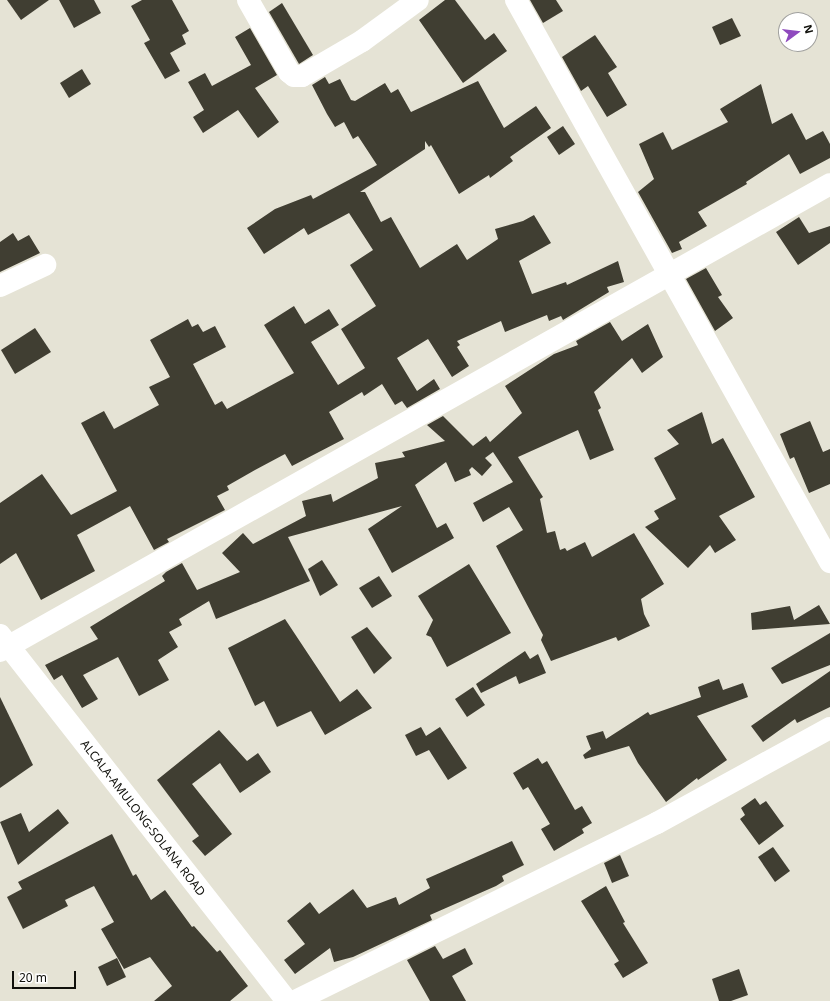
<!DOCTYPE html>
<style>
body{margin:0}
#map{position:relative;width:830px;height:1001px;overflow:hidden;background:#e5e3d5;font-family:"Noto Sans",sans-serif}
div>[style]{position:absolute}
.building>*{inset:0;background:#403e32}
.minor>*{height:22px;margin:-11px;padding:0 11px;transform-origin:11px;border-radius:11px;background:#fff}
.secondary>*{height:22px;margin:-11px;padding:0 11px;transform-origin:11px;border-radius:11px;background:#fff}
span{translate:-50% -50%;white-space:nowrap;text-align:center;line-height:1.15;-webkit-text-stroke:4px #fff;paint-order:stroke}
.street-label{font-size:12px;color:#10100b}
.north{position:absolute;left:778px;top:12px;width:40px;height:40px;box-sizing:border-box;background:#fff;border:1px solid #9f9f9d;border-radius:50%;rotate:75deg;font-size:11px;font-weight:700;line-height:16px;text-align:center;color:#10100b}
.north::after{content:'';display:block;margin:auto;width:14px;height:18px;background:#8f4abe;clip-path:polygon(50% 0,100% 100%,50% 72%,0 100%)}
.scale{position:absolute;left:12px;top:971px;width:64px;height:18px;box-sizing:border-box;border:2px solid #10100b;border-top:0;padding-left:5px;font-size:12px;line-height:14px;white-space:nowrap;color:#10100b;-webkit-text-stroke:3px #fff;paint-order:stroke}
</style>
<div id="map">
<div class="building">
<div style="clip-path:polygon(7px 0,49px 0,21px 20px)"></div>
<div style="clip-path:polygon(59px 0,94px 0,101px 13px,74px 28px)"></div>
<div style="clip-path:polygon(142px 0,172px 0,189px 31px,182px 35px,186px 44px,170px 53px,180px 71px,165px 79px,144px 43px,150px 40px,131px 6px)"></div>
<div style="clip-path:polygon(445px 0,455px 0,485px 40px,494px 33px,507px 51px,463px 83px,419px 20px)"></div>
<div style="clip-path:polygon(530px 0,556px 0,563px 11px,543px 23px)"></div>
<div style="clip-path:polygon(282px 3px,313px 55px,299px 64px,269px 12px)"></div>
<div style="clip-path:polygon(732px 18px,741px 36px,720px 45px,712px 27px)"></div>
<div style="clip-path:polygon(250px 28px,277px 75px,255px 88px,279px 122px,258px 138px,238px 110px,203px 133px,193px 117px,204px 110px,188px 82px,205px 73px,212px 86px,251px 65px,235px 37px)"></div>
<div style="clip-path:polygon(595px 35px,617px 67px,608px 73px,627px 105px,607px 117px,588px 86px,581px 91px,562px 57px)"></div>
<div style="clip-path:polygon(82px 69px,91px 84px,69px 98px,60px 83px)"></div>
<div style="clip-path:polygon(325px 77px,329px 84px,340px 79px,351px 100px,355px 101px,385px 83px,391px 93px,398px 89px,411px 112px,478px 81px,504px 128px,536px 106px,551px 128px,510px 157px,513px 161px,490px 178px,489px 175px,459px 194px,431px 145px,429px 147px,425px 141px,425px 149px,360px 192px,365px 192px,381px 222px,391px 217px,420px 268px,457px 244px,467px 260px,498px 239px,495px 229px,523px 221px,534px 215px,551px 243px,519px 261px,532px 294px,566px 282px,567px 285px,618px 261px,624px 282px,607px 287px,609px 292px,563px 320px,561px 316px,549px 321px,547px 315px,505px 332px,501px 321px,457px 341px,460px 345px,457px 347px,469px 366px,452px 377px,428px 339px,397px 358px,417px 391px,434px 379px,440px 389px,407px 408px,402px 401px,395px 405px,382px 384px,364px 396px,362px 392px,329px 412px,344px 439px,292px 466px,285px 454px,255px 470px,227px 486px,229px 490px,217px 496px,225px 510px,167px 539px,169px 542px,154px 550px,130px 506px,77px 535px,95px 571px,41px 600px,16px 553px,0 564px,0 503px,42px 474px,71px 515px,117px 491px,81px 423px,104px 411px,114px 429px,159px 405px,149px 387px,170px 377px,150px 340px,188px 319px,192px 327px,198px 324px,203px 332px,215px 326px,226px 347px,193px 364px,215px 405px,222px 401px,227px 409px,294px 373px,264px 325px,294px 306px,305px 324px,329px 309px,339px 325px,311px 342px,338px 385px,365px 368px,341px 329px,376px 306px,350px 265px,373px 250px,349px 213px,308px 235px,304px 228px,264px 254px,247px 228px,275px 209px,311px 195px,313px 199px,377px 165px,358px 136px,353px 139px,344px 122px,335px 127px,327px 114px,312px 85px)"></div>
<div style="clip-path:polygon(761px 84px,772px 124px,792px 113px,806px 140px,823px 131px,830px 144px,830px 158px,800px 174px,789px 154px,746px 182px,747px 184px,698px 212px,707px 226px,679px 242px,682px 249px,672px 253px,638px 192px,654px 179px,639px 144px,663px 132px,672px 150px,728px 122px,720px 109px)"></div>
<div style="clip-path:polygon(563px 126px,575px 144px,559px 155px,547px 137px)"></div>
<div style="clip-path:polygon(799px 217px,809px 233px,830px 226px,830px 243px,798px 265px,776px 232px)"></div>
<div style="clip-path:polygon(13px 233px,18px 241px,29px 235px,40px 253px,0 272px,0 242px)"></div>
<div style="clip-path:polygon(706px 268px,722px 295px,718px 297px,733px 318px,715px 331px,686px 279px)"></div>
<div style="clip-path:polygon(610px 322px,622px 341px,648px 324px,663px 357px,642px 373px,632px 358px,594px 392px,601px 408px,598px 410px,614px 450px,590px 460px,578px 430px,518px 457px,543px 497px,540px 499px,547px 533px,555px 531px,560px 550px,565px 548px,567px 551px,585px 542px,592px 557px,634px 533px,664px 584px,641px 599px,644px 614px,650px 626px,618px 641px,616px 637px,551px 661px,541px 640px,543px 635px,496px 546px,523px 530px,509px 507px,483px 522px,473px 503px,513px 482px,493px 452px,485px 458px,492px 465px,482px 476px,472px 467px,469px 470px,471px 475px,455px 482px,446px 462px,415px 485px,437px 528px,446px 523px,454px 538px,392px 573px,368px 529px,402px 506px,288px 537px,310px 581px,216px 619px,209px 601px,179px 619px,182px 625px,169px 632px,178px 647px,158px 660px,169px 680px,139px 696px,118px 657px,83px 675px,98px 699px,82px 708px,62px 675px,54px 680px,45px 665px,98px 639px,90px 627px,165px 581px,162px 576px,166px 572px,182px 563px,197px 590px,240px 572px,222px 553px,243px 533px,253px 544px,306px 516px,302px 501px,331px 494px,333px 502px,378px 478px,375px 463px,405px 457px,402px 452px,445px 441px,427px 425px,443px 416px,473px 446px,486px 436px,490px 442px,522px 413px,505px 386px,554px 354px,578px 345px,576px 341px)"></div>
<div style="clip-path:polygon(35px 328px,51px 352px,15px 374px,1px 350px)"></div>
<div style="clip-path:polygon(702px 412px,712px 444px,723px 438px,755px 497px,719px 516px,736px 540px,715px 553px,710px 545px,688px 568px,645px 527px,659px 519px,654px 511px,676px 499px,654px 458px,679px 444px,667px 430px)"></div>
<div style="clip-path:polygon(810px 421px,823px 452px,830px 449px,830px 484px,809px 493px,794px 457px,790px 459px,780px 434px)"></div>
<div style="clip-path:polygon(322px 560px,338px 585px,320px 596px,308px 569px)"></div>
<div style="clip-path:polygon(469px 564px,511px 633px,447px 667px,431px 637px,426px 635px,433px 620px,418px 596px)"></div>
<div style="clip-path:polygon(379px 576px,392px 596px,372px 608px,359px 588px)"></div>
<div style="clip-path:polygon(819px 605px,830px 624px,752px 630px,751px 613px,790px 606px,794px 620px)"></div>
<div style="clip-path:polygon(285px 619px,340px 702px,357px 689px,372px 708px,325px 735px,311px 711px,277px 727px,264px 701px,255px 706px,228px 648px)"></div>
<div style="clip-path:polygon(367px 627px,392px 658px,374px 674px,351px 637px)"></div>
<div style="clip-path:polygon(830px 633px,830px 665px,782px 684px,771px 668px)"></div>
<div style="clip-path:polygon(525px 651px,530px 659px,538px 654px,546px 673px,519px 684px,516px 676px,481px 693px,476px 684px)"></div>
<div style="clip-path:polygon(830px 671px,830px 707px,797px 723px,795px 719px,763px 742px,751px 726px)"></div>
<div style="clip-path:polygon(719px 679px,723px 690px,743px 683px,748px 697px,697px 716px,727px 760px,698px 780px,697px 778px,666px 802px,638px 763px,629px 746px,585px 759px,583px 755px,591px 749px,586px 736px,603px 731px,606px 739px,648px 712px,650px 715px,701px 697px,698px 687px)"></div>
<div style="clip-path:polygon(473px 687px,485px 705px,467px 717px,455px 699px)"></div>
<div style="clip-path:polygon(0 697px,33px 765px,0 788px)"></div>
<div style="clip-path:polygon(421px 727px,426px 736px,440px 727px,467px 768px,448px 780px,429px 750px,416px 756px,405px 735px)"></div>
<div style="clip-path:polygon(219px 730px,247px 761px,258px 753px,271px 772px,240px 793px,220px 763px,192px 784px,232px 834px,205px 856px,192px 841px,199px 836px,157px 780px)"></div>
<div style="clip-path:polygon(538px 758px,542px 764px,547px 761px,575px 810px,582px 806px,592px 823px,582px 829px,584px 833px,554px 851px,541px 829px,550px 824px,528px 787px,523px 790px,513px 773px)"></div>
<div style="clip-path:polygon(755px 798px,760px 805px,766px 801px,784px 826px,759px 845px,740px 819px,745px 815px,741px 808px)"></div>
<div style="clip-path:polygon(58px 809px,69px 823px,18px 865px,0 822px,21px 813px,29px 832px)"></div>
<div style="clip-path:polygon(112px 834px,133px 876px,136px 874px,151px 900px,165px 890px,192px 927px,194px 926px,217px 952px,220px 950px,248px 986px,230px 1001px,154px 1001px,172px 986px,150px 957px,124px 969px,101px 929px,114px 922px,94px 886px,65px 900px,68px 906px,23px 929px,7px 897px,22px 889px,18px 882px)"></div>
<div style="clip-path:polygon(512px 841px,524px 865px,502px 876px,504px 881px,496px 886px,430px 915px,432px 920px,353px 957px,334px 962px,330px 948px,295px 974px,284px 960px,305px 944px,287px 921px,310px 902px,319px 914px,353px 889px,367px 908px,396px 897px,399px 905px,430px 888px,426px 879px)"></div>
<div style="clip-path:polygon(773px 847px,790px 871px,775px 882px,758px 857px)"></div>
<div style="clip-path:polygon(620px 855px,629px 876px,612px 883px,604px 863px)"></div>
<div style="clip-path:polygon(606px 886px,625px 922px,623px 923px,648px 963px,623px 978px,614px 964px,619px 961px,581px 901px)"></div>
<div style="clip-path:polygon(435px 946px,443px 959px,465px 948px,473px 964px,452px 976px,466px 1001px,430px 1001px,407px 960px)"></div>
<div style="clip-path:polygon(117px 958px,126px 977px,107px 986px,98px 967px)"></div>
<div style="clip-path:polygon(739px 969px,748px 995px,731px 1001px,719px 1001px,712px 979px)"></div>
</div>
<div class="minor">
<div style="left:248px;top:0;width:83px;rotate:60.3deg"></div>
<div style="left:289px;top:72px;width:6px;rotate:39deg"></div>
<div style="left:294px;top:76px;width:8px"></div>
<div style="left:302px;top:76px;width:69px;rotate:-30.3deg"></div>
<div style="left:362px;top:41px;width:69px;rotate:-36.2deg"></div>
<div style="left:516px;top:0;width:644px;rotate:60.81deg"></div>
<div style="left:0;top:286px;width:50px;rotate:-25deg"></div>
<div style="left:0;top:651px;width:952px;rotate:-29.36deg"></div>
<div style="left:295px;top:1001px;width:403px;rotate:-26.2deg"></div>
<div style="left:657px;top:823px;width:197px;rotate:-28.8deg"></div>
</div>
<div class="secondary">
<div style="left:0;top:635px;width:465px;rotate:51.9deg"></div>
</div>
<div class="street-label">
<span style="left:143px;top:818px;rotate:52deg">ALCALA-AMULONG-SOLANA ROAD</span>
</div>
<div class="north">N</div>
<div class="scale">20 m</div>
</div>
